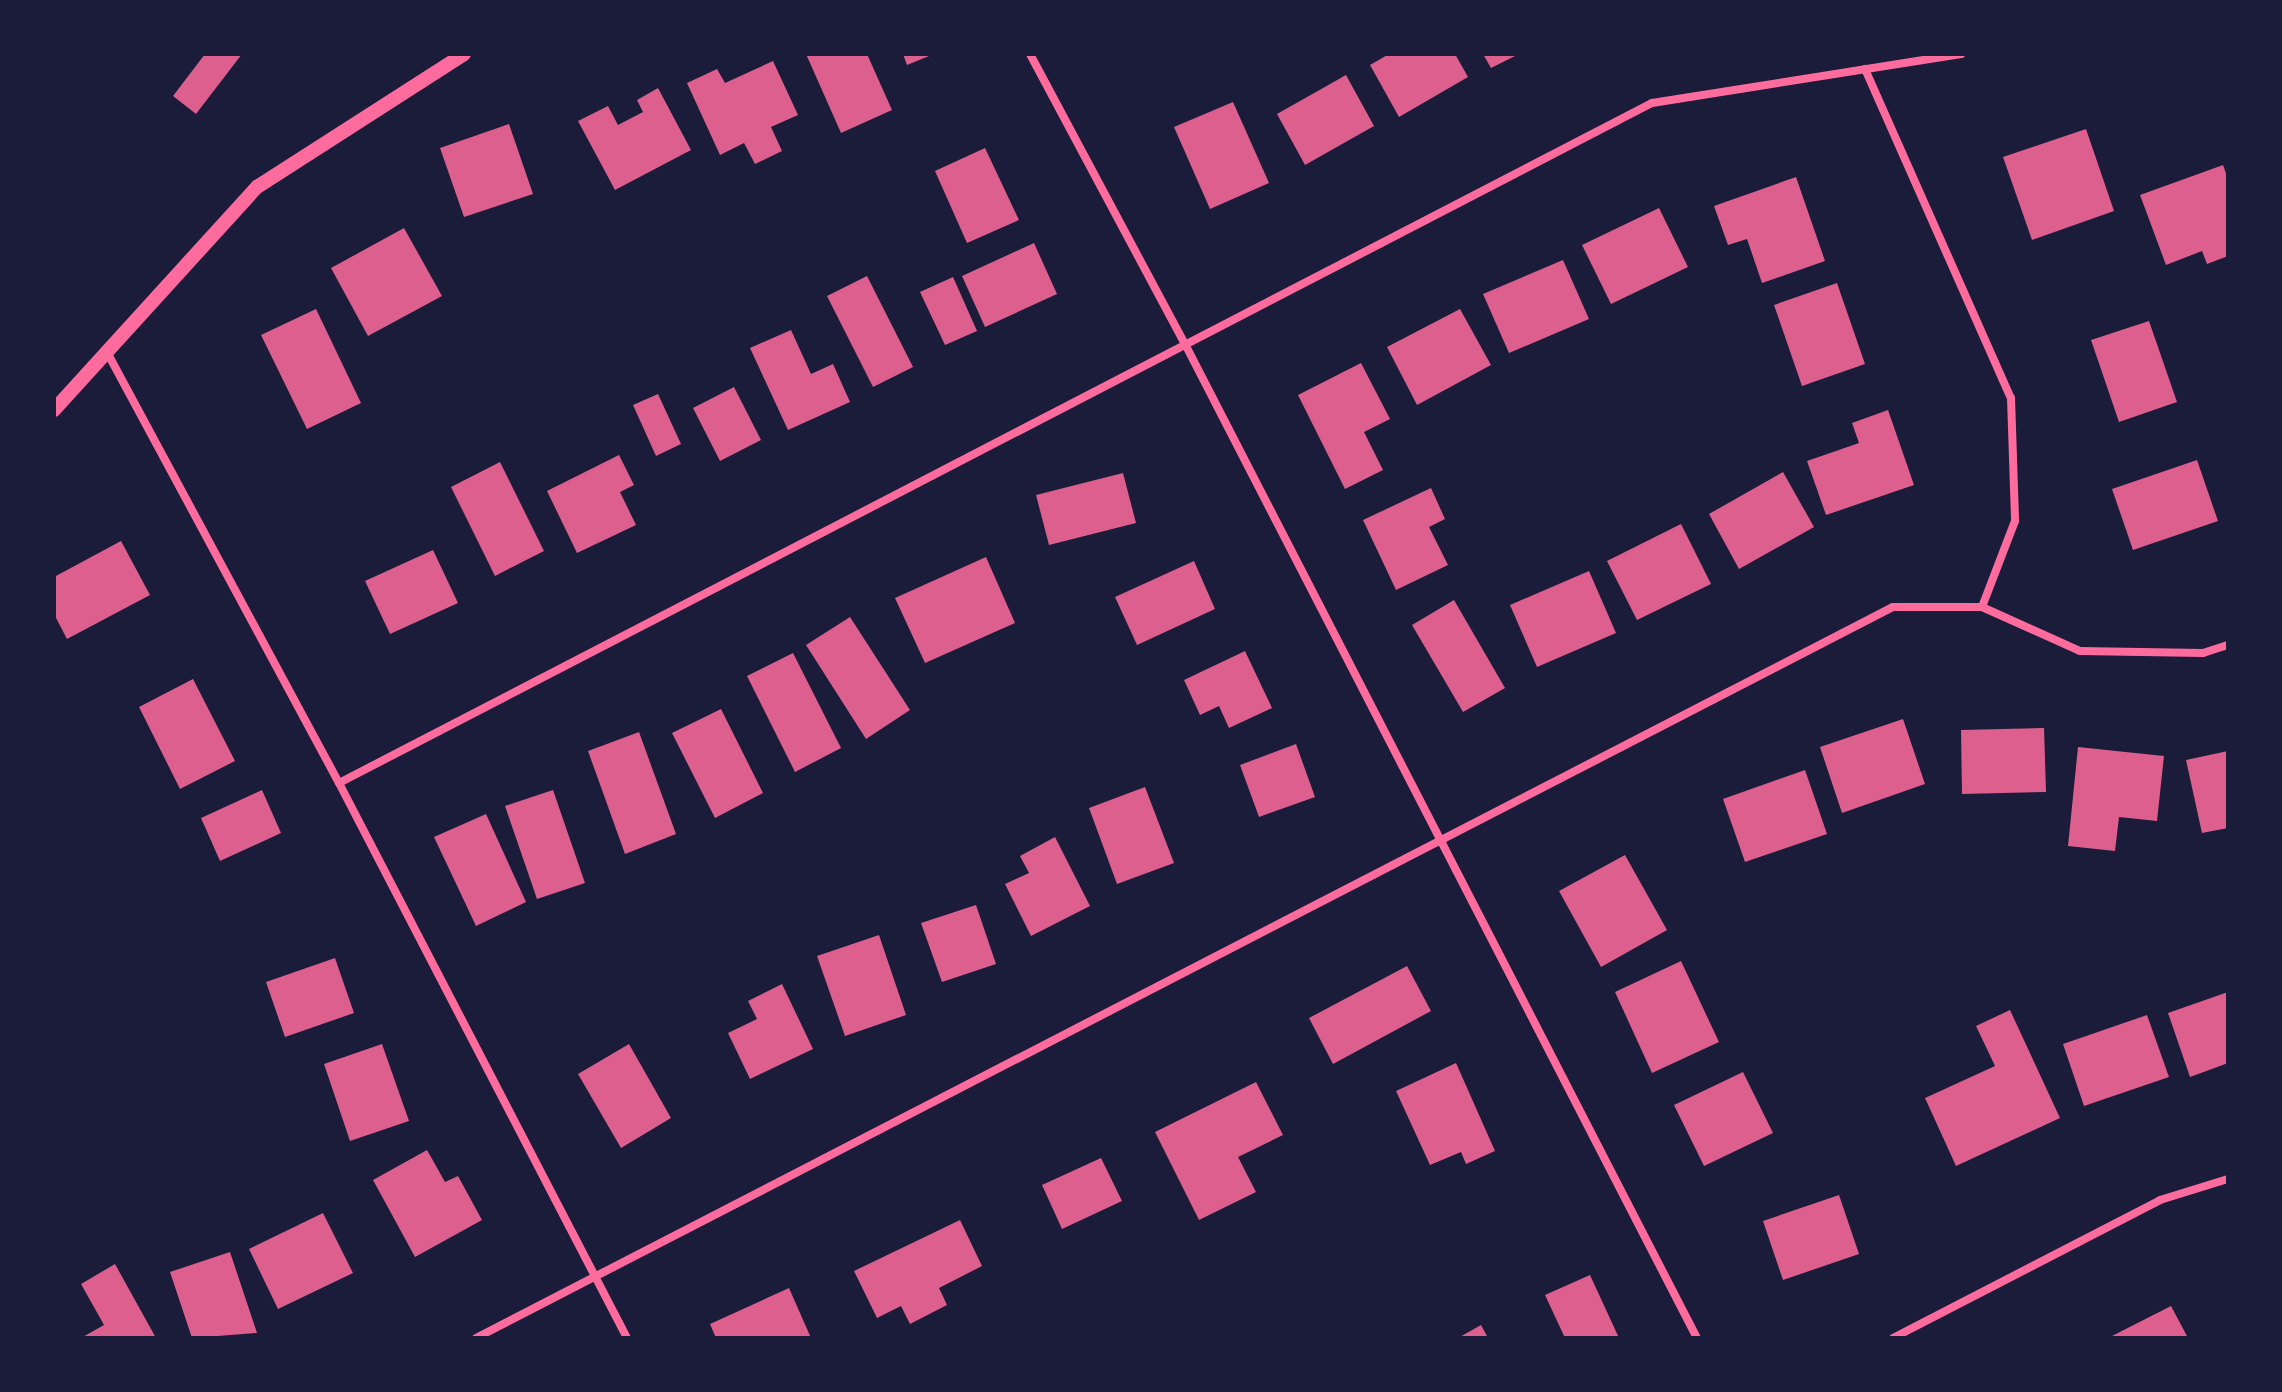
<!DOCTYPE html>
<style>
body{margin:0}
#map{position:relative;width:2282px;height:1392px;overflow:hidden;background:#1b1b3a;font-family:"Sofia Sans Condensed",sans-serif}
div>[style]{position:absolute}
.building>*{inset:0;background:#dd5f8e}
.minor>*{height:8px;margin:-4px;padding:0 4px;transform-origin:4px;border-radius:4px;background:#ff6b9d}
.tertiary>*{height:14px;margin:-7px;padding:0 7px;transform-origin:7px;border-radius:7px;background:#ff6b9d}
span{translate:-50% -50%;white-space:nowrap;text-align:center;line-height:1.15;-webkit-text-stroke:6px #1b1b3a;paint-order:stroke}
.frame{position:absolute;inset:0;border:56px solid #1b1b3a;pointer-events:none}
</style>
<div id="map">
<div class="building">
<div style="clip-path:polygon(205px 54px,242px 54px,196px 114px,173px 96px)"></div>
<div style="clip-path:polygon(806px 54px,867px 54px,892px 110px,841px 133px)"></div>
<div style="clip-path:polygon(903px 54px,934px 54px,907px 65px)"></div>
<div style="clip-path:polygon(1389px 54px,1455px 54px,1468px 77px,1399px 117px,1370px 65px)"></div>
<div style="clip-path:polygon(1483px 54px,1519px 54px,1491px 68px)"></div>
<div style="clip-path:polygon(773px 61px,798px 115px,771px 127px,782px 151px,755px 164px,744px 143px,720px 155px,687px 83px,717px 69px,725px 83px)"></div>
<div style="clip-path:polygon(1346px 75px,1374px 126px,1305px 165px,1277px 114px)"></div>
<div style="clip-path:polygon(658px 88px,691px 150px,615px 190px,578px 121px,608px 106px,618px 125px,643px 112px,637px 100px)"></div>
<div style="clip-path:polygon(1233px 102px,1269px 183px,1210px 209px,1174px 127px)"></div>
<div style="clip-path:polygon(509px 124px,533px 194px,464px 217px,440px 148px)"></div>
<div style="clip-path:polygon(2086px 129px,2114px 211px,2032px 240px,2003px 157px)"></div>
<div style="clip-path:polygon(985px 148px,1019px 220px,967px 243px,935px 171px)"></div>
<div style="clip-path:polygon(2223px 165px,2228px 179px,2228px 256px,2207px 264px,2202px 251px,2166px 265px,2140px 195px)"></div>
<div style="clip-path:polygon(1796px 177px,1825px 261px,1762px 283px,1747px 239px,1728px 245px,1714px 206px)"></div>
<div style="clip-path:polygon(1659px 208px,1688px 267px,1611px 304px,1582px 245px)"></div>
<div style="clip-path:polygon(404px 228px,442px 296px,368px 336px,331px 268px)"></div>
<div style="clip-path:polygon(1034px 243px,1057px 294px,985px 327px,962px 276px)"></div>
<div style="clip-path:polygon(1563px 260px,1589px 319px,1509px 353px,1483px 294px)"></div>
<div style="clip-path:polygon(867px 276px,913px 367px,873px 387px,827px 296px)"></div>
<div style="clip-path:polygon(953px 277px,977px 331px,945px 345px,920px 292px)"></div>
<div style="clip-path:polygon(1837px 283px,1865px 364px,1802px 386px,1774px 305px)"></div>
<div style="clip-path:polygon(316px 309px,361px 403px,307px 429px,261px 335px)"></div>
<div style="clip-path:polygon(1460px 309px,1491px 365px,1417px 405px,1387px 347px)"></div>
<div style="clip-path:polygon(2149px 321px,2177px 402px,2119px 422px,2091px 340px)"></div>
<div style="clip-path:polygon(791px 330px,811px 374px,833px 364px,850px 402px,788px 430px,750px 348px)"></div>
<div style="clip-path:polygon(1361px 363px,1390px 419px,1364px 432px,1383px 470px,1345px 489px,1298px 395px)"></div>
<div style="clip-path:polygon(734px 387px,761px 440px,720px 461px,693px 408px)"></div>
<div style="clip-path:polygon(658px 394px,681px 444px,656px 456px,633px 405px)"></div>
<div style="clip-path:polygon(1888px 410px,1914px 485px,1826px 515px,1807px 461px,1859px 443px,1852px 423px)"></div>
<div style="clip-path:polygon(619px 455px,634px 485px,620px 492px,636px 525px,577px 553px,547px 491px)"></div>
<div style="clip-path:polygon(2197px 460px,2218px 521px,2133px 550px,2112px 489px)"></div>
<div style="clip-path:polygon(500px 462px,544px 551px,495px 576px,451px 487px)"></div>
<div style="clip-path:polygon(1783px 472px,1814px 527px,1739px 569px,1709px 514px)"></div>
<div style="clip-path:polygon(1123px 473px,1136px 523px,1049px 545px,1036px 495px)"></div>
<div style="clip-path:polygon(1431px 488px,1445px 519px,1429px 527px,1448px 565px,1396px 590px,1363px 520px)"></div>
<div style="clip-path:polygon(1681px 524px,1711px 584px,1637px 620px,1607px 561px)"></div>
<div style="clip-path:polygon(121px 541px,150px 595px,67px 639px,54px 614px,54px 577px)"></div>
<div style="clip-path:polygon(433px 550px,458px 603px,390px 634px,365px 581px)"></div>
<div style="clip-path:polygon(986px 557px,1015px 623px,925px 663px,895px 598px)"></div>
<div style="clip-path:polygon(1194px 561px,1215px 609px,1137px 645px,1115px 597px)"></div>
<div style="clip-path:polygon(1589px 571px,1616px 633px,1537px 667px,1510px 605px)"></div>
<div style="clip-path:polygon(1454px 600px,1505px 688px,1463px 712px,1412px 625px)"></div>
<div style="clip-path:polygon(850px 617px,910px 710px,866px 739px,806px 645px)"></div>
<div style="clip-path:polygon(1245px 651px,1272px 708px,1229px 728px,1219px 706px,1200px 715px,1184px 680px)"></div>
<div style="clip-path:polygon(793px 653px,841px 748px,795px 772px,747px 676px)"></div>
<div style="clip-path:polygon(193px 679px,235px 761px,180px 789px,139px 707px)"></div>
<div style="clip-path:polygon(721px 709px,763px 793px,715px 818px,672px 733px)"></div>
<div style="clip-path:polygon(1903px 719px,1925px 784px,1842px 813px,1820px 747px)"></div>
<div style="clip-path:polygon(2044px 728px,2046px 792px,1962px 794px,1961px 730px)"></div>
<div style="clip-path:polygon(639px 732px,676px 834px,625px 854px,588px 751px)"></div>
<div style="clip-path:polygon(1296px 744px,1315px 797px,1259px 817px,1240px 765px)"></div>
<div style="clip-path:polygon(2078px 747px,2164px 756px,2157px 821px,2119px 817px,2115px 851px,2068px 846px)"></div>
<div style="clip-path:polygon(2228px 751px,2228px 828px,2202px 833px,2186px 760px)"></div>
<div style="clip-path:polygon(1805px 770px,1827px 834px,1745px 862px,1723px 799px)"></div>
<div style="clip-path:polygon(1145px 787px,1174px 863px,1117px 884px,1089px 808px)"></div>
<div style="clip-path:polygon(262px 790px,281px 833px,220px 861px,201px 818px)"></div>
<div style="clip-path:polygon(553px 790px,585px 883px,537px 899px,505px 806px)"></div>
<div style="clip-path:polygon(486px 814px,526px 902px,476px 926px,434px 837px)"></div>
<div style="clip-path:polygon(1055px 837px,1090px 906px,1031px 936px,1005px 884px,1029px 873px,1020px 856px)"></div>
<div style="clip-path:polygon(1625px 855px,1667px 930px,1601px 967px,1559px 891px)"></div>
<div style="clip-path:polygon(976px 905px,996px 964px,942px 982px,921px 923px)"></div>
<div style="clip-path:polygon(879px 935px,906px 1015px,845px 1036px,817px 956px)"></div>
<div style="clip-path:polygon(335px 958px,354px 1013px,285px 1037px,266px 982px)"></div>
<div style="clip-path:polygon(1681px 961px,1719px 1042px,1652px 1073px,1615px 992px)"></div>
<div style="clip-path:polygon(1407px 966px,1431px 1011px,1333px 1064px,1309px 1018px)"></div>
<div style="clip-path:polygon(782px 984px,813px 1049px,750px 1079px,728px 1033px,757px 1019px,748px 1001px)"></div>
<div style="clip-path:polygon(2228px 992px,2228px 1063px,2190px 1077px,2168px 1013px)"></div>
<div style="clip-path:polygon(2010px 1010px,2060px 1118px,1956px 1166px,1925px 1098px,1995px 1066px,1976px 1026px)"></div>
<div style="clip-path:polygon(2147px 1015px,2169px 1077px,2084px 1106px,2063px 1044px)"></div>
<div style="clip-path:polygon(382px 1044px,409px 1121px,350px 1141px,324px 1064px)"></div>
<div style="clip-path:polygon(629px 1044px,671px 1118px,621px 1148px,578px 1074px)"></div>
<div style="clip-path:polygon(1456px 1063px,1495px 1151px,1466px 1164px,1461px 1152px,1430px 1165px,1396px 1091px)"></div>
<div style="clip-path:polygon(1743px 1072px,1773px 1133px,1704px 1166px,1674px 1105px)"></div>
<div style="clip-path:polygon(1256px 1082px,1283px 1135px,1238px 1157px,1256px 1192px,1199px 1220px,1155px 1132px)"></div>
<div style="clip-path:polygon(427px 1150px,445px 1182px,458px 1176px,482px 1220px,415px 1257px,373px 1180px)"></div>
<div style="clip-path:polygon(1101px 1158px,1122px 1201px,1062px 1229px,1042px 1185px)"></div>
<div style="clip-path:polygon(1839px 1195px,1859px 1254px,1783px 1280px,1763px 1221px)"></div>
<div style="clip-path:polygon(323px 1213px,353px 1273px,278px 1309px,249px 1249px)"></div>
<div style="clip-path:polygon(960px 1220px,982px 1266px,939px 1288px,947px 1305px,910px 1324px,901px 1306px,877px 1318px,854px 1271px)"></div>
<div style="clip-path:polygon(230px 1252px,257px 1333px,192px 1338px,170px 1272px)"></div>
<div style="clip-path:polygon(115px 1264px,156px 1338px,81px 1338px,104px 1325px,81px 1284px)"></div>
<div style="clip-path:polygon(1590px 1275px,1619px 1338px,1565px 1338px,1545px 1295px)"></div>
<div style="clip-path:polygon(789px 1288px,811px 1338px,716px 1338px,710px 1324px)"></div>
<div style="clip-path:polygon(2171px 1306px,2188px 1338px,2108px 1338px)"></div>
<div style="clip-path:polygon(1481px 1325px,1488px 1338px,1458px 1338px)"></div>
</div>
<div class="minor">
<div style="left:1030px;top:54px;width:329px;rotate:61.9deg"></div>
<div style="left:1185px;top:344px;width:1118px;rotate:62.75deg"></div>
<div style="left:1865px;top:69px;width:360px;rotate:66.1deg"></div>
<div style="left:2011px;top:398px;width:123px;rotate:88.1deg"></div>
<div style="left:2015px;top:521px;width:92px;rotate:111deg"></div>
<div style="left:108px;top:354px;width:487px;rotate:61.7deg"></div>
<div style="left:339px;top:783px;width:625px;rotate:62.57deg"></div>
<div style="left:339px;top:783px;width:1479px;rotate:-27.38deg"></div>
<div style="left:1652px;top:103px;width:313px;rotate:-9deg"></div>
<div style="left:476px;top:1338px;width:1594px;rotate:-27.29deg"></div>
<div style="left:1893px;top:607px;width:89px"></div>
<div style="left:1982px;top:607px;width:107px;rotate:24.2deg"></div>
<div style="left:2080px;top:651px;width:123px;rotate:0.9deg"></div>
<div style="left:2203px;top:653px;width:26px;rotate:-18deg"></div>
<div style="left:1893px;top:1338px;width:301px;rotate:-27.3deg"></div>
<div style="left:2160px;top:1200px;width:71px;rotate:-17.2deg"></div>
</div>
<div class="tertiary">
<div style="left:54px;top:410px;width:302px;rotate:-47.7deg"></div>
<div style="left:257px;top:187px;width:246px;rotate:-32.7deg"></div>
</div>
<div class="frame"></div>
</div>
